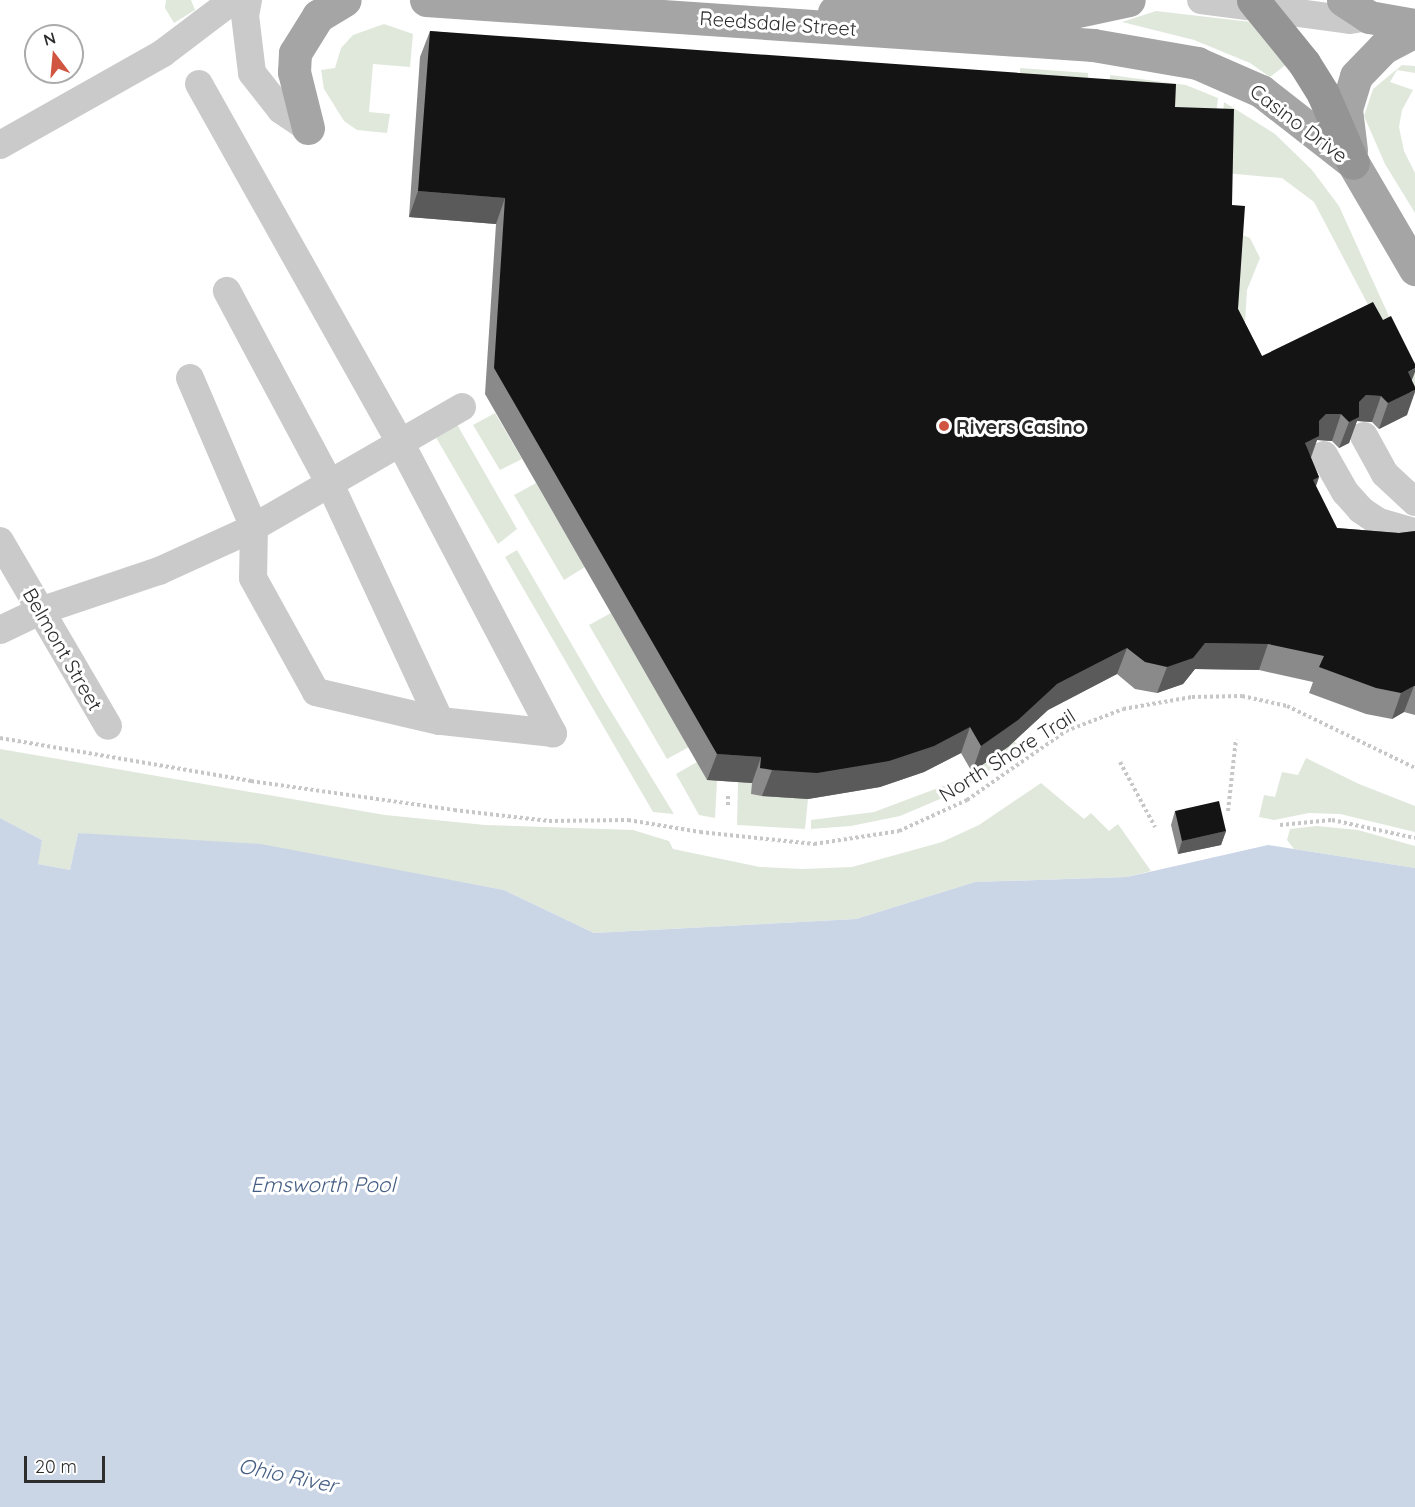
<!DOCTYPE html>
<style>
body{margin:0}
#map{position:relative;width:1415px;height:1507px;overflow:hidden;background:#fff;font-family:Quicksand,sans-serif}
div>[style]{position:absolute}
.green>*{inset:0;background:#e0e8dc}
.water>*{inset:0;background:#cad5e6}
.path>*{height:4px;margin-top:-2px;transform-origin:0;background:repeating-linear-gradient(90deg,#c7c7c7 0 3px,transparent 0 6px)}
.minor>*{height:28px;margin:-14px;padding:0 14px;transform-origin:14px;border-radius:14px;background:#cacaca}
.major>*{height:33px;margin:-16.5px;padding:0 16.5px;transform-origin:16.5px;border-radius:16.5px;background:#a5a5a5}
.highway>*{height:33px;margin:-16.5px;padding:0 16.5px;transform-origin:16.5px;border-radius:16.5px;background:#949494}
.wall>*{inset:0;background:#8a8a8a}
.shaded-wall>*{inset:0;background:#5a5a5a}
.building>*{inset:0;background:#141414}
.dots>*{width:16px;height:16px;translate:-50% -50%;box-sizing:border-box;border:3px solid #fff;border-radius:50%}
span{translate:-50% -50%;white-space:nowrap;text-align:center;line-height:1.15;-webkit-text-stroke:6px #fff;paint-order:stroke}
.street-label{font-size:20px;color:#2d2d2d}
.poi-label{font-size:20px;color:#2d2d2d;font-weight:700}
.left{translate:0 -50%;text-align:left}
.water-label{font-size:21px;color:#455e84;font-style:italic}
.north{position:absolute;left:24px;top:24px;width:60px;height:60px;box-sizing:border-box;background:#fff;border:2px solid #ababab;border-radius:50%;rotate:344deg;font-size:16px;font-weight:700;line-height:24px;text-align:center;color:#2d2d2d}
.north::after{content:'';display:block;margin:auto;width:21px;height:27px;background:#d05642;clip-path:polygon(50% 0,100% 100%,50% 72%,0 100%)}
.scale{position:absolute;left:24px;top:1456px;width:81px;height:27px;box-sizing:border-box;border:3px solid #2d2d2d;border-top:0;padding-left:8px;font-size:18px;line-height:21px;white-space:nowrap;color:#2d2d2d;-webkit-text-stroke:4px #fff;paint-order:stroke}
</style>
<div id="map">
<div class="green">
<div style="clip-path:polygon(166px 0,191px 0,195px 10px,174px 23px,165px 8px)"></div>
<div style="clip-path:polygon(1156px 11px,1251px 22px,1288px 63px,1270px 77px,1250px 63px,1194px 40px,1122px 22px)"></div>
<div style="clip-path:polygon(384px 24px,413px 34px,410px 67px,373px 64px,369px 112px,390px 114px,387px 133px,357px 130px,344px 121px,324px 89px,321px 70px,335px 68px,341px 48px,353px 35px)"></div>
<div style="clip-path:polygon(1402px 65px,1415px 66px,1415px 73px,1397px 70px,1390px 82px,1413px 90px,1402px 110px,1399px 127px,1404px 151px,1415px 173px,1415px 213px,1385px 164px,1364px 116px,1373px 89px)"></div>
<div style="clip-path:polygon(1020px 68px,1088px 73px,1089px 104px,1020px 99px)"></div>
<div style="clip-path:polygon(1110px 75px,1186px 85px,1218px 98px,1214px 135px,1109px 106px)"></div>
<div style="clip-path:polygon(1224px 102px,1275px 134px,1312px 170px,1339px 206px,1402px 345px,1415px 364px,1415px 394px,1314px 202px,1282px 178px,1224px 173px,1221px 135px)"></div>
<div style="clip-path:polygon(1235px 232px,1250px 238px,1260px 258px,1247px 290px,1245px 323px,1230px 323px)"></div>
<div style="clip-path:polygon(495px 413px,522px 459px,500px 470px,473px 425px)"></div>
<div style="clip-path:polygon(455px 421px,517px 529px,498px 544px,434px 434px)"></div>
<div style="clip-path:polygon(536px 483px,585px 567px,564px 580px,514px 495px)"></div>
<div style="clip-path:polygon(517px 550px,604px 700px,674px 814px,653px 812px,505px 557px)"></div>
<div style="clip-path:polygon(611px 613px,689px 747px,667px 759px,589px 625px)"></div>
<div style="clip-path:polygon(1014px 741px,1022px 749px,966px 786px,961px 778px)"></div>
<div style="clip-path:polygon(0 749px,385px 815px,485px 825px,633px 830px,669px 841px,673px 849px,760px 867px,802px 869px,852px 867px,942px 842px,979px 825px,1041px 783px,1084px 819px,1091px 813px,1109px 831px,1118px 824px,1151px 871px,1127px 877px,975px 882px,856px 919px,594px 933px,504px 890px,410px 873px,78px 833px,70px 870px,37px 864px,42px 840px,0 818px)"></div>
<div style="clip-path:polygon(1306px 758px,1359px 784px,1415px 806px,1415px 832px,1340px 814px,1309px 813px,1274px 820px,1259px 817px,1264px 795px,1275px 797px,1282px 772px,1298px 775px)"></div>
<div style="clip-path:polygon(697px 762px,707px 780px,717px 781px,715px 818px,699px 815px,676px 774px)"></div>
<div style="clip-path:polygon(738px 782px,756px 783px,751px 794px,808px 799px,805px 829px,737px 825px)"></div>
<div style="clip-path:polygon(954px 782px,959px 791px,900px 816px,851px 826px,811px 829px,811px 820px,874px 812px)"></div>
<div style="clip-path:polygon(1317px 826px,1358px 830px,1415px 846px,1415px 868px,1294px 849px,1287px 840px,1290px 829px)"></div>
</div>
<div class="water">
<div style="clip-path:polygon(0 818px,42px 840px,38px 864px,70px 870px,78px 833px,261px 844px,504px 890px,594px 933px,856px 919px,975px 882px,1127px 877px,1268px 845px,1415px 868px,1415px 1507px,0 1507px)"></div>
</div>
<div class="path">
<div style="left:0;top:738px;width:255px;rotate:9.7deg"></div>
<div style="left:251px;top:781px;width:205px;rotate:8.1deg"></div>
<div style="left:454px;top:810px;width:96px;rotate:6.6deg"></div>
<div style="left:549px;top:821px;width:79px;rotate:-0.7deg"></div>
<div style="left:628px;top:820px;width:73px;rotate:9.5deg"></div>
<div style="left:700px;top:832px;width:115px;rotate:6deg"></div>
<div style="left:814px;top:844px;width:86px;rotate:-8.7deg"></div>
<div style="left:899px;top:831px;width:75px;rotate:-24.5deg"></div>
<div style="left:967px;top:800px;width:121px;rotate:-34.9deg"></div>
<div style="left:1066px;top:731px;width:61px;rotate:-21.1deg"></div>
<div style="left:1123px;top:709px;width:70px;rotate:-9.9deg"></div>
<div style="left:1192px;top:697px;width:50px;rotate:-1.1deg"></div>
<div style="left:1242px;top:696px;width:46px;rotate:12.5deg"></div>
<div style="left:1287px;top:706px;width:142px;rotate:25.8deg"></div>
<div style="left:1120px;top:762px;width:74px;rotate:61.7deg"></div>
<div style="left:958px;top:780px;width:10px;rotate:61deg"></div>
<div style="left:728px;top:805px;width:9px;rotate:-90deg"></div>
<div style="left:1228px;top:811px;width:72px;rotate:-83.7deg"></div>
<div style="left:1280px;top:825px;width:52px;rotate:-5.5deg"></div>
<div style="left:1332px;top:820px;width:85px;rotate:12.2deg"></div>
</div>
<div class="minor">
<div style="left:248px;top:0;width:15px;rotate:101deg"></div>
<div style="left:245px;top:15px;width:58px;rotate:83.1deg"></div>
<div style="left:252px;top:73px;width:47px;rotate:51.9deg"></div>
<div style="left:281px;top:110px;width:32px;rotate:34deg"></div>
<div style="left:1201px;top:0;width:150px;rotate:7.6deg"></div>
<div style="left:1350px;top:20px;width:19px;rotate:-9deg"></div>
<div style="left:199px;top:84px;width:413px;rotate:60.7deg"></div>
<div style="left:401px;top:444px;width:327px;rotate:62.3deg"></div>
<div style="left:553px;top:733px;width:114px;rotate:-173.9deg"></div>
<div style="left:440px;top:721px;width:261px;rotate:-114.9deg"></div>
<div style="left:330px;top:484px;width:219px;rotate:-118.1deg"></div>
<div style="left:0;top:145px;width:187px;rotate:-29.4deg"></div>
<div style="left:163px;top:53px;width:88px;rotate:-37.1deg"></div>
<div style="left:190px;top:378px;width:162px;rotate:66.8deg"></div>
<div style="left:254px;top:527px;width:51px;rotate:91.1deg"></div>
<div style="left:253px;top:578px;width:130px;rotate:61.1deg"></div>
<div style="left:316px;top:692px;width:127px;rotate:13.2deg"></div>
<div style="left:1364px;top:436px;width:43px;rotate:61.1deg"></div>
<div style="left:1385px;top:474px;width:41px;rotate:43deg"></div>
<div style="left:1324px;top:455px;width:43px;rotate:60.4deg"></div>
<div style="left:1345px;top:492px;width:24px;rotate:48deg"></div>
<div style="left:1361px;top:510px;width:22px;rotate:34deg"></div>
<div style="left:1379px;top:522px;width:37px;rotate:16deg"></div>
<div style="left:0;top:541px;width:214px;rotate:59.7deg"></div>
<div style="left:0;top:630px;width:44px;rotate:-25.4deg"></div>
<div style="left:40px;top:611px;width:126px;rotate:-18.6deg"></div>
<div style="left:159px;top:571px;width:99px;rotate:-24.5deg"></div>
<div style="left:249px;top:530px;width:246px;rotate:-30deg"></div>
</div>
<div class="major">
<div style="left:426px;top:0;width:669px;rotate:3.86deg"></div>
<div style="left:1093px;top:45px;width:106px;rotate:9.8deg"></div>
<div style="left:1197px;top:63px;width:70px;rotate:23.6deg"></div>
<div style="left:1261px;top:91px;width:117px;rotate:38deg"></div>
<div style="left:1353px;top:163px;width:123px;rotate:59.7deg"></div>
<div style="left:1343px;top:0;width:31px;rotate:33deg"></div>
<div style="left:1369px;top:17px;width:47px;rotate:9.9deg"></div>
<div style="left:834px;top:12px;width:71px;rotate:-6.4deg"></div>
<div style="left:905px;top:4px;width:163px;rotate:3.2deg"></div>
<div style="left:1068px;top:13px;width:62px;rotate:-12deg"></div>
<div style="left:308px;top:128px;width:58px;rotate:-104deg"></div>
<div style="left:294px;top:72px;width:19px;rotate:-87deg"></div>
<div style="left:295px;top:53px;width:44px;rotate:-58.1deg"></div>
<div style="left:318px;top:16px;width:31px;rotate:-31deg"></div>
<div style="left:1351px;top:150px;width:41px;rotate:-97deg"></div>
<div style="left:1346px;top:109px;width:34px;rotate:-73deg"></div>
<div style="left:1356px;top:76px;width:39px;rotate:-46deg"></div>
<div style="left:1383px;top:48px;width:36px;rotate:-28deg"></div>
</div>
<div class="highway">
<div style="left:1253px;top:0;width:81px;rotate:51deg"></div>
<div style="left:1304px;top:63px;width:36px;rotate:58deg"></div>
<div style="left:1323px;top:94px;width:75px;rotate:66.5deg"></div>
</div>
<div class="wall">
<div style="clip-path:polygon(430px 31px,1175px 107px,1232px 205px,1238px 309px,1262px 356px,1412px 380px,1407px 415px,1379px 429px,1372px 422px,1357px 421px,1349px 443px,1339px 448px,1332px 441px,1317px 440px,1311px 458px,1319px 477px,1316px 486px,1337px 528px,1399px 533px,1415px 531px,1415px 715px,1404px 712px,1392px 719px,1366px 714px,1309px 693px,1313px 682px,1259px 670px,1195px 669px,1183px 684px,1157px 693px,1135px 689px,1117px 674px,1048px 710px,1008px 747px,972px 772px,961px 753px,924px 772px,880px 787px,808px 799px,762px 796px,751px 794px,752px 783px,707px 780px,485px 394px,496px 224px,409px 217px,420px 57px)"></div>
<div style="clip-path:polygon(1175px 811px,1226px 831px,1221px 845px,1178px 854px,1171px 825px)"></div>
</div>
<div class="shaded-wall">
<div style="clip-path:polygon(418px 191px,505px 198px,496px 224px,409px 217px)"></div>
<div style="clip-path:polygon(1415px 368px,1415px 372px,1407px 393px,1408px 372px)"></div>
<div style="clip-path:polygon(1415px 390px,1415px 392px,1407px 415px,1379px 429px,1388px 403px)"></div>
<div style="clip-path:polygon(1366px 395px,1381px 396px,1372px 422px,1357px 421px,1349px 443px,1339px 448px,1349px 422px,1359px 402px)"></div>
<div style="clip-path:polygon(1326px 414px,1341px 414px,1332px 441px,1317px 440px,1309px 462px,1305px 443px,1319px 421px)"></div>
<div style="clip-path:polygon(1319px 477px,1310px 503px,1313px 480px)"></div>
<div style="clip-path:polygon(1205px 643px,1268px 644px,1259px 670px,1195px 669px,1183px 684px,1157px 693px,1167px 667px)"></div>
<div style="clip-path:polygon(1127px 648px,1117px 674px,1048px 710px,1008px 747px,972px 772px,981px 746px,1057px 684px)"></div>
<div style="clip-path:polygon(1414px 686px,1404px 712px,1392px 719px,1401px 693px)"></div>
<div style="clip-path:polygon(970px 727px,961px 753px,924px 772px,880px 787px,808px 799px,762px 796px,772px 770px)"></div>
<div style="clip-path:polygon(717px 754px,761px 757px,752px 783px,707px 780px)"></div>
<div style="clip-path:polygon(1226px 831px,1221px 845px,1178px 854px,1182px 841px)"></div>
</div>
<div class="building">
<div style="clip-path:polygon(430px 31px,1176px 84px,1175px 107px,1234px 109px,1232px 205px,1245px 206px,1238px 309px,1262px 356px,1373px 302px,1383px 320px,1391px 316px,1415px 364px,1415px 368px,1408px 372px,1415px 387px,1415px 390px,1388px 403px,1381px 396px,1366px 395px,1359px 402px,1359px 417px,1349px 422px,1341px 414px,1326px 414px,1319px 421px,1319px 436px,1305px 443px,1319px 477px,1313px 480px,1337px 528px,1399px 533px,1415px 531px,1415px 686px,1414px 686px,1401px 693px,1376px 688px,1319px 667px,1324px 656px,1268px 644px,1205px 643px,1193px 658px,1167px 667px,1145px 662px,1127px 648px,1057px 684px,1018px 720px,981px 746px,970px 727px,934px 746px,889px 761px,817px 773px,772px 770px,760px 768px,761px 757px,717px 754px,494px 368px,505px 198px,418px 191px)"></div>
<div style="clip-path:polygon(1219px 801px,1226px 831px,1182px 841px,1175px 811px)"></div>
</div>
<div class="dots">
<div style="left:944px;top:426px;background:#d05642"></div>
</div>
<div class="street-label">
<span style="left:778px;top:23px;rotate:4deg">Reedsdale Street</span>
<span style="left:1299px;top:123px;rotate:37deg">Casino Drive</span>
<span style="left:63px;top:649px;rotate:60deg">Belmont Street</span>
<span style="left:1007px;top:755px;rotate:-32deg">North Shore Trail</span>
</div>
<div class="poi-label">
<span class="left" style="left:956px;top:426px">Rivers Casino</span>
</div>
<div class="water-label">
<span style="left:323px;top:1184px">Emsworth Pool</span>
<span style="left:288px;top:1475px;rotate:12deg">Ohio River</span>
</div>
<div class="north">N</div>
<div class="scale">20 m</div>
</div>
